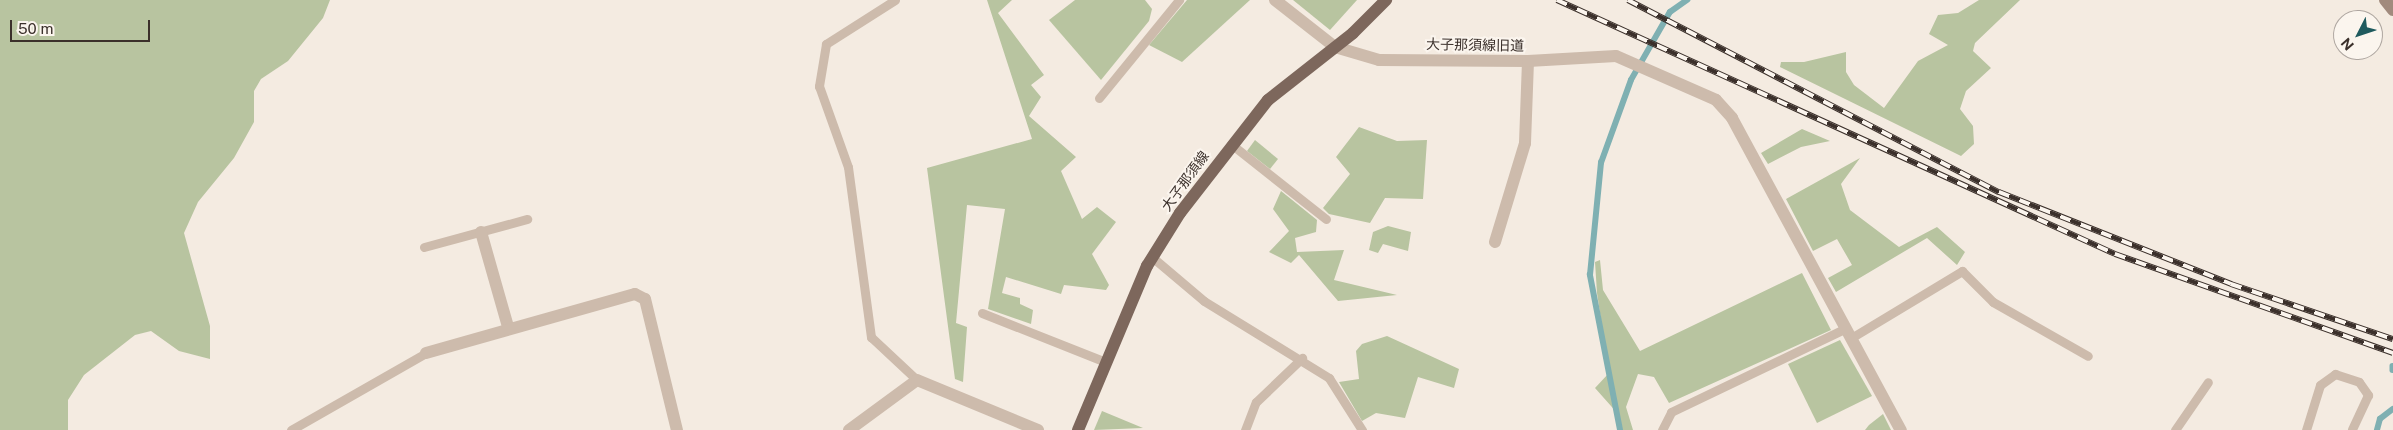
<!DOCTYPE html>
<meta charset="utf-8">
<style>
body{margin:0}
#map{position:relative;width:2393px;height:430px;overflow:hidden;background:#f4ebe1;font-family:"Public Sans","Noto Sans JP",sans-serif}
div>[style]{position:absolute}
.green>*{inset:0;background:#b8c4a0}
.stream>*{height:5.5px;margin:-2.75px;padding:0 2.75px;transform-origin:2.75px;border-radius:2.75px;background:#7fb0b2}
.service>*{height:9px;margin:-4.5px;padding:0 4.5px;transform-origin:4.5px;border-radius:4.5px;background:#cdbbac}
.minor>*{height:12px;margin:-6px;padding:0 6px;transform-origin:6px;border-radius:6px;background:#cdbbac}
.tertiary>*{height:12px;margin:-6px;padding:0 6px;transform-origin:6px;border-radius:6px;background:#cdbbac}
.secondary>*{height:12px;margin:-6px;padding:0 6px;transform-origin:6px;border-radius:6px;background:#a18a7d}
.primary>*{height:12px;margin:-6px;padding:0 6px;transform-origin:6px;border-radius:6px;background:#7d675c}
.rail>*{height:5.5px;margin-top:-2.75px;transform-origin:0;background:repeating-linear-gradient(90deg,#fbf5ee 0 11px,#3b302b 0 22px);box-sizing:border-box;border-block:1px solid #3b302b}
span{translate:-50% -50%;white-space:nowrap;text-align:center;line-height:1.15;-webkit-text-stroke:4px #fbf5ee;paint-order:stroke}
.street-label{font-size:14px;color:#3b302b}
.north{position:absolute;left:2333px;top:10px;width:50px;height:50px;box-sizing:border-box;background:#fbf5ee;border:1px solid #aea6a0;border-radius:50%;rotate:229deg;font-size:14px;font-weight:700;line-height:20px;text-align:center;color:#3b302b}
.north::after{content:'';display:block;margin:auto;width:18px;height:22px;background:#1f5a5e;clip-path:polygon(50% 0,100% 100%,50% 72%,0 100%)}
.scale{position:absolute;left:10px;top:20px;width:140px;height:22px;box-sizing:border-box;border:2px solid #3b302b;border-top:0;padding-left:6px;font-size:15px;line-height:18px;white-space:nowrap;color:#3b302b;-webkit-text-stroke:4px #fbf5ee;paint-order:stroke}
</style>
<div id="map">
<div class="green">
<div style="clip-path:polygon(0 0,330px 0,323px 18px,288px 61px,261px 79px,254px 91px,254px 122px,234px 158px,198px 202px,184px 233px,210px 326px,210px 359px,179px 351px,151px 331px,135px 335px,84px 375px,68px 400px,68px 430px,0 430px)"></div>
<div style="clip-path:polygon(987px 0,1012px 0,998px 13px,1044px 75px,1031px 85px,1041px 97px,1029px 116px,1076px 157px,1061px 171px,1082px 219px,1097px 207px,1116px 222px,1092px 254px,1109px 285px,1106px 290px,1064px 285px,1061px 294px,1006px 277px,1002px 293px,1020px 298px,1020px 304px,1033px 310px,1031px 324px,988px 309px,1005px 209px,967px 205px,956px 323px,967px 327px,963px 382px,955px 379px,927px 168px,1032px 139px)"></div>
<div style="clip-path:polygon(1075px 0,1145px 0,1152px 9px,1149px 21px,1101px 80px,1049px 20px)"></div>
<div style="clip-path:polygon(1187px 0,1250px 0,1182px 62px,1149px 45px)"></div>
<div style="clip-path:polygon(1293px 0,1357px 0,1330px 30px)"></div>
<div style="clip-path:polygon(1979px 0,2020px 0,1975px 43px,1973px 51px,1991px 68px,1966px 91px,1960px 109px,1973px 126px,1974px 144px,1961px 156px,1780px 67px,1781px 62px,1804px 62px,1846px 52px,1846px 72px,1854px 85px,1884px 108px,1918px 61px,1948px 45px,1929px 34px,1938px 15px,1958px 13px)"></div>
<div style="clip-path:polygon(1359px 127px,1397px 141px,1427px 140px,1423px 199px,1385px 198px,1370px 223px,1329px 214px,1323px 208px,1350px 174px,1336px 157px)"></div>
<div style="clip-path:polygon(1802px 129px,1830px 141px,1801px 147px,1768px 164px,1761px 153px)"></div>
<div style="clip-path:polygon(1255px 140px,1278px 159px,1270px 169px,1247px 151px)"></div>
<div style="clip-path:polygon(1860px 158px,1841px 184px,1850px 210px,1899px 247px,1937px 227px,1965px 252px,1957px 265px,1927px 238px,1836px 292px,1828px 278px,1852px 265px,1837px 239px,1813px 251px,1786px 199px)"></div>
<div style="clip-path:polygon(1281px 191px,1317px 220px,1316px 232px,1295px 238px,1297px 252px,1344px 250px,1334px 280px,1397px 295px,1338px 301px,1299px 255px,1291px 263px,1269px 252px,1289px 231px,1273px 209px)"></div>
<div style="clip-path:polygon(1388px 226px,1411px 232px,1408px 251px,1383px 244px,1378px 253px,1369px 250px,1373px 232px)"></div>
<div style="clip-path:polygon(1600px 260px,1603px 290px,1640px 351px,1802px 273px,1831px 330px,1669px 403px,1654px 377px,1638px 374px,1626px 407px,1633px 430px,1622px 430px,1619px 415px,1595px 388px,1609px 373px,1597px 293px,1595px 262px)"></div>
<div style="clip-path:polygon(1387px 336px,1459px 369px,1454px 388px,1418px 377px,1405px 418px,1376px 413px,1362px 421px,1339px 382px,1359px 379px,1356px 351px,1362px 344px)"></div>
<div style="clip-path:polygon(1840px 340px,1872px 396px,1817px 423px,1788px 364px)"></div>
<div style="clip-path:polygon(1102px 411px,1143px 428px,1094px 430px)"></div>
<div style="clip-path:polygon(1883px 414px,1891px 430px,1865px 430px,1869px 425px)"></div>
</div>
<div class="stream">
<div style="left:2393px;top:366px;width:4px;rotate:90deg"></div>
<div style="left:1620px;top:430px;width:158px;rotate:-101deg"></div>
<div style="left:1590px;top:275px;width:113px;rotate:-84.4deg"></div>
<div style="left:1601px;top:163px;width:88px;rotate:-70.1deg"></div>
<div style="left:1631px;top:80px;width:78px;rotate:-60.2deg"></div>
<div style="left:1670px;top:12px;width:21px;rotate:-35deg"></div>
<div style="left:2377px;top:430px;width:11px;rotate:-75deg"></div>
<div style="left:2380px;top:419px;width:16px;rotate:-38deg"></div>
</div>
<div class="service">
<div style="left:895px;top:0;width:82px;rotate:147.5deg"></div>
<div style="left:826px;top:44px;width:43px;rotate:99.5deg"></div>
<div style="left:819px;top:86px;width:86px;rotate:70.3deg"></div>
<div style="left:848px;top:167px;width:172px;rotate:82.3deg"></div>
<div style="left:871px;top:337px;width:63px;rotate:43.1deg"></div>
<div style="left:1099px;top:98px;width:127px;rotate:-50.8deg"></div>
<div style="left:1231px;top:144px;width:121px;rotate:38.3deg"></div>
<div style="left:424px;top:247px;width:107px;rotate:-15.2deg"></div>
<div style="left:1152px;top:257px;width:68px;rotate:40.2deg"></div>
<div style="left:1204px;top:301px;width:147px;rotate:31.6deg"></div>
<div style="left:1329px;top:378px;width:62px;rotate:57.6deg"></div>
<div style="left:982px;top:313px;width:133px;rotate:21.6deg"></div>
<div style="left:1851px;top:338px;width:130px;rotate:-31.1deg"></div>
<div style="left:1962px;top:271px;width:44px;rotate:45deg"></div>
<div style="left:1993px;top:302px;width:109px;rotate:29.6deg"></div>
<div style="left:291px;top:430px;width:155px;rotate:-29.7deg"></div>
<div style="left:1245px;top:430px;width:30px;rotate:-69deg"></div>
<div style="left:1256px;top:402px;width:64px;rotate:-43.7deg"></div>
<div style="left:1662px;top:430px;width:20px;rotate:-63deg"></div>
<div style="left:1671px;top:412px;width:194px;rotate:-25.6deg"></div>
<div style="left:2175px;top:430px;width:58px;rotate:-55.5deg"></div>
<div style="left:2306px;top:430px;width:47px;rotate:-72.7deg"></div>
<div style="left:2320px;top:385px;width:19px;rotate:-36deg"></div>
<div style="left:2335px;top:374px;width:25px;rotate:18deg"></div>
<div style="left:2359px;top:382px;width:16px;rotate:55deg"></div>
<div style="left:2368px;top:395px;width:38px;rotate:115deg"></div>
</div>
<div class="minor">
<div style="left:1275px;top:0;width:76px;rotate:38.1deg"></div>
<div style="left:1616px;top:56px;width:109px;rotate:23.7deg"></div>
<div style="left:1716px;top:100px;width:24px;rotate:48deg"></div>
<div style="left:1732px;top:118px;width:355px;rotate:61.6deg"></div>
<div style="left:481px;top:232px;width:99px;rotate:74.1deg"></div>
<div style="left:1495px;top:242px;width:103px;rotate:-73.1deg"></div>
<div style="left:1525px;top:143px;width:82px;rotate:-87.9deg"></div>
<div style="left:426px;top:353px;width:217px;rotate:-15.8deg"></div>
<div style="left:635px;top:294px;width:11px;rotate:27deg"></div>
<div style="left:645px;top:299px;width:135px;rotate:76.3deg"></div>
<div style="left:849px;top:430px;width:84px;rotate:-36.3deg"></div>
<div style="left:917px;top:380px;width:131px;rotate:22.5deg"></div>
</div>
<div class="tertiary">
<div style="left:1335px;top:47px;width:46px;rotate:16.5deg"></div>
<div style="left:1379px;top:60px;width:149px;rotate:0.4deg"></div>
<div style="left:1528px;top:61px;width:88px;rotate:-3.3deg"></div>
</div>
<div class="secondary">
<div style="left:2385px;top:0;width:13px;rotate:51deg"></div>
</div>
<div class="primary">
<div style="left:1078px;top:430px;width:178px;rotate:-67.2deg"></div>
<div style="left:1147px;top:266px;width:62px;rotate:-58.1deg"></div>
<div style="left:1180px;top:213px;width:143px;rotate:-52.1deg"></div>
<div style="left:1268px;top:100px;width:108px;rotate:-38.2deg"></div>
<div style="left:1353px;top:33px;width:47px;rotate:-45deg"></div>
</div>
<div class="rail">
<div style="left:1557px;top:0;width:613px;rotate:24.47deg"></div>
<div style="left:2115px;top:254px;width:295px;rotate:19.6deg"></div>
<div style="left:1628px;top:0;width:418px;rotate:27.4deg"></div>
<div style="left:1999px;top:192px;width:250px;rotate:21.6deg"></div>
<div style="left:2231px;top:284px;width:171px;rotate:18.8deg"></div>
</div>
<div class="street-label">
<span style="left:1475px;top:45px;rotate:1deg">大子那須線旧道</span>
<span style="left:1185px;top:181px;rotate:-54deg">大子那須線</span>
</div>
<div class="north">N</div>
<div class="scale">50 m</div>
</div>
